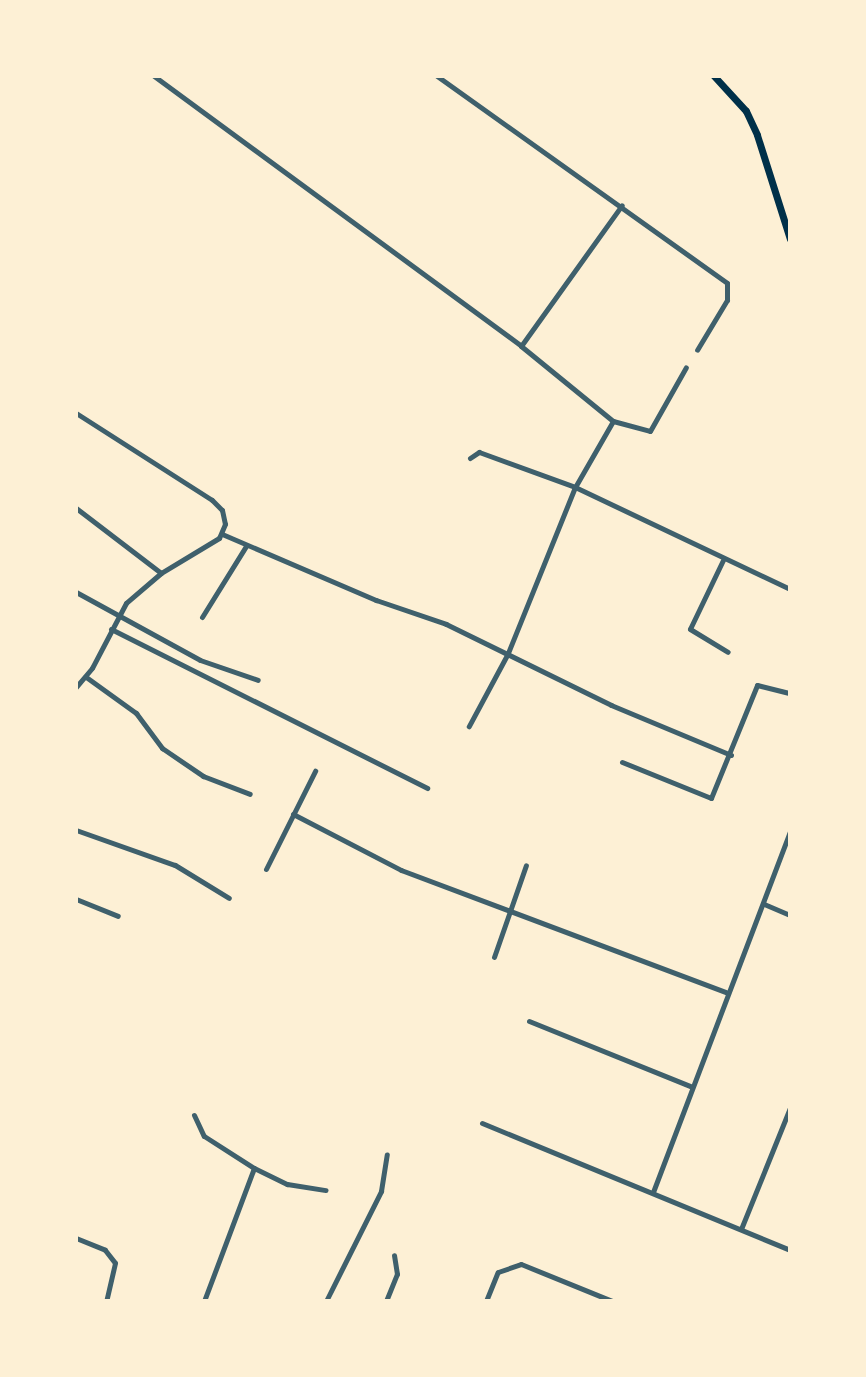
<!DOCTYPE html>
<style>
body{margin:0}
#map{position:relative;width:866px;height:1377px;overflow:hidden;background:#fdf0d5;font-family:"Fira Sans",sans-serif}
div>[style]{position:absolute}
.minor>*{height:5px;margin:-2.5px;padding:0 2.5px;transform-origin:2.5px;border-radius:2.5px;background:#3f606c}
.secondary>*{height:7px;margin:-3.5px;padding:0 3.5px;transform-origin:3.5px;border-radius:3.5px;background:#003049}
span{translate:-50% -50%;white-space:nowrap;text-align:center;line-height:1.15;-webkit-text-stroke:6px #fdf0d5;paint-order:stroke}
.frame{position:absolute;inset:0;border:78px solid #fdf0d5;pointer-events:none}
</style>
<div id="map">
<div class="minor">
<div style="left:154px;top:76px;width:456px;rotate:36.3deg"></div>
<div style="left:521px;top:346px;width:119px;rotate:39.2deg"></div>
<div style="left:613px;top:421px;width:76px;rotate:119.9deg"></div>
<div style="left:575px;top:487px;width:181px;rotate:112deg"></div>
<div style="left:507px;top:655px;width:81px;rotate:118.2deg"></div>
<div style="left:437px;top:76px;width:356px;rotate:35.5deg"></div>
<div style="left:727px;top:283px;width:17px;rotate:90deg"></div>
<div style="left:727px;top:300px;width:58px;rotate:121deg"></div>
<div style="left:521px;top:346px;width:173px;rotate:-54.4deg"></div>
<div style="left:76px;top:413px;width:161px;rotate:32.6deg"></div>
<div style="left:212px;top:500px;width:14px;rotate:45deg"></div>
<div style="left:222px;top:510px;width:14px;rotate:78deg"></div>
<div style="left:225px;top:524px;width:15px;rotate:113deg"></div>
<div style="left:219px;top:538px;width:68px;rotate:148.9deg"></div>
<div style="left:161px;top:573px;width:46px;rotate:139.4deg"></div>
<div style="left:126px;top:603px;width:73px;rotate:117.6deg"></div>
<div style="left:92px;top:668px;width:25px;rotate:130deg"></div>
<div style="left:613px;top:421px;width:38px;rotate:15deg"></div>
<div style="left:650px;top:431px;width:73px;rotate:-60.6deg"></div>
<div style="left:470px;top:458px;width:11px;rotate:-34deg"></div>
<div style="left:479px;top:452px;width:102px;rotate:20deg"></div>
<div style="left:575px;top:487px;width:238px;rotate:25.4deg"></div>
<div style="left:76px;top:508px;width:107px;rotate:37.4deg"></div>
<div style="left:222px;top:534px;width:168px;rotate:23.2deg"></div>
<div style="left:376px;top:600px;width:74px;rotate:18.9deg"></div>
<div style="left:446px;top:624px;width:184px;rotate:26.1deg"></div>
<div style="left:611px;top:705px;width:130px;rotate:22.6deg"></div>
<div style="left:723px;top:560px;width:76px;rotate:115.6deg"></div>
<div style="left:690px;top:629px;width:44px;rotate:31.2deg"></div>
<div style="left:76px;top:592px;width:141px;rotate:28.7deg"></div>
<div style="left:200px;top:660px;width:61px;rotate:19deg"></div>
<div style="left:202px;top:617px;width:84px;rotate:-58.2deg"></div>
<div style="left:111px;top:629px;width:354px;rotate:26.7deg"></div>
<div style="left:86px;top:677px;width:62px;rotate:35.8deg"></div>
<div style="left:136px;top:713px;width:44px;rotate:53.4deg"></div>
<div style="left:162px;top:748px;width:50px;rotate:34.3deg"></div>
<div style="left:203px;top:776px;width:50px;rotate:21deg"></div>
<div style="left:622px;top:762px;width:96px;rotate:22deg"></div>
<div style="left:711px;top:798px;width:122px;rotate:-67.8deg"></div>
<div style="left:757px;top:685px;width:34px;rotate:14deg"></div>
<div style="left:293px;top:814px;width:122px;rotate:27.4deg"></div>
<div style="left:401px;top:870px;width:347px;rotate:20.6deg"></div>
<div style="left:76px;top:830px;width:105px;rotate:19.5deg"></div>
<div style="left:175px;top:865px;width:63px;rotate:31.4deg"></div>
<div style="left:266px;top:869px;width:110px;rotate:-63.4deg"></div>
<div style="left:76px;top:899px;width:45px;rotate:22deg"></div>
<div style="left:764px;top:904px;width:28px;rotate:23deg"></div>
<div style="left:494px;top:957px;width:97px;rotate:-70.8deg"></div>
<div style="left:529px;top:1021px;width:176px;rotate:22deg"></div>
<div style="left:194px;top:1115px;width:23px;rotate:65deg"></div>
<div style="left:204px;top:1136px;width:59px;rotate:32.6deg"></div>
<div style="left:254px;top:1168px;width:142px;rotate:110.6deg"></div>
<div style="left:482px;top:1123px;width:333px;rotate:22.4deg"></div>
<div style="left:254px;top:1168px;width:37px;rotate:26deg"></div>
<div style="left:287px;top:1184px;width:39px;rotate:9deg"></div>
<div style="left:653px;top:1192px;width:386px;rotate:-69.2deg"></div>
<div style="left:741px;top:1229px;width:131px;rotate:-68deg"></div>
<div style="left:76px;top:1238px;width:31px;rotate:22deg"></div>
<div style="left:105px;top:1250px;width:16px;rotate:52deg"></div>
<div style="left:115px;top:1263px;width:39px;rotate:103deg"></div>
<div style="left:326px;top:1301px;width:123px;rotate:-63.4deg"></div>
<div style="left:381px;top:1191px;width:37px;rotate:-81deg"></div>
<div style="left:386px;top:1301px;width:29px;rotate:-68deg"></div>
<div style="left:397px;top:1274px;width:19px;rotate:-99deg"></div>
<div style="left:486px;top:1301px;width:31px;rotate:-68deg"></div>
<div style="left:498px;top:1272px;width:24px;rotate:-19deg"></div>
<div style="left:521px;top:1264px;width:98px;rotate:22.1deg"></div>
</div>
<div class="secondary">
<div style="left:714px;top:76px;width:47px;rotate:47.6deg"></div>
<div style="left:746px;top:111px;width:26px;rotate:65deg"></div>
<div style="left:757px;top:135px;width:109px;rotate:72.4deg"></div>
</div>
<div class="frame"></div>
</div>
